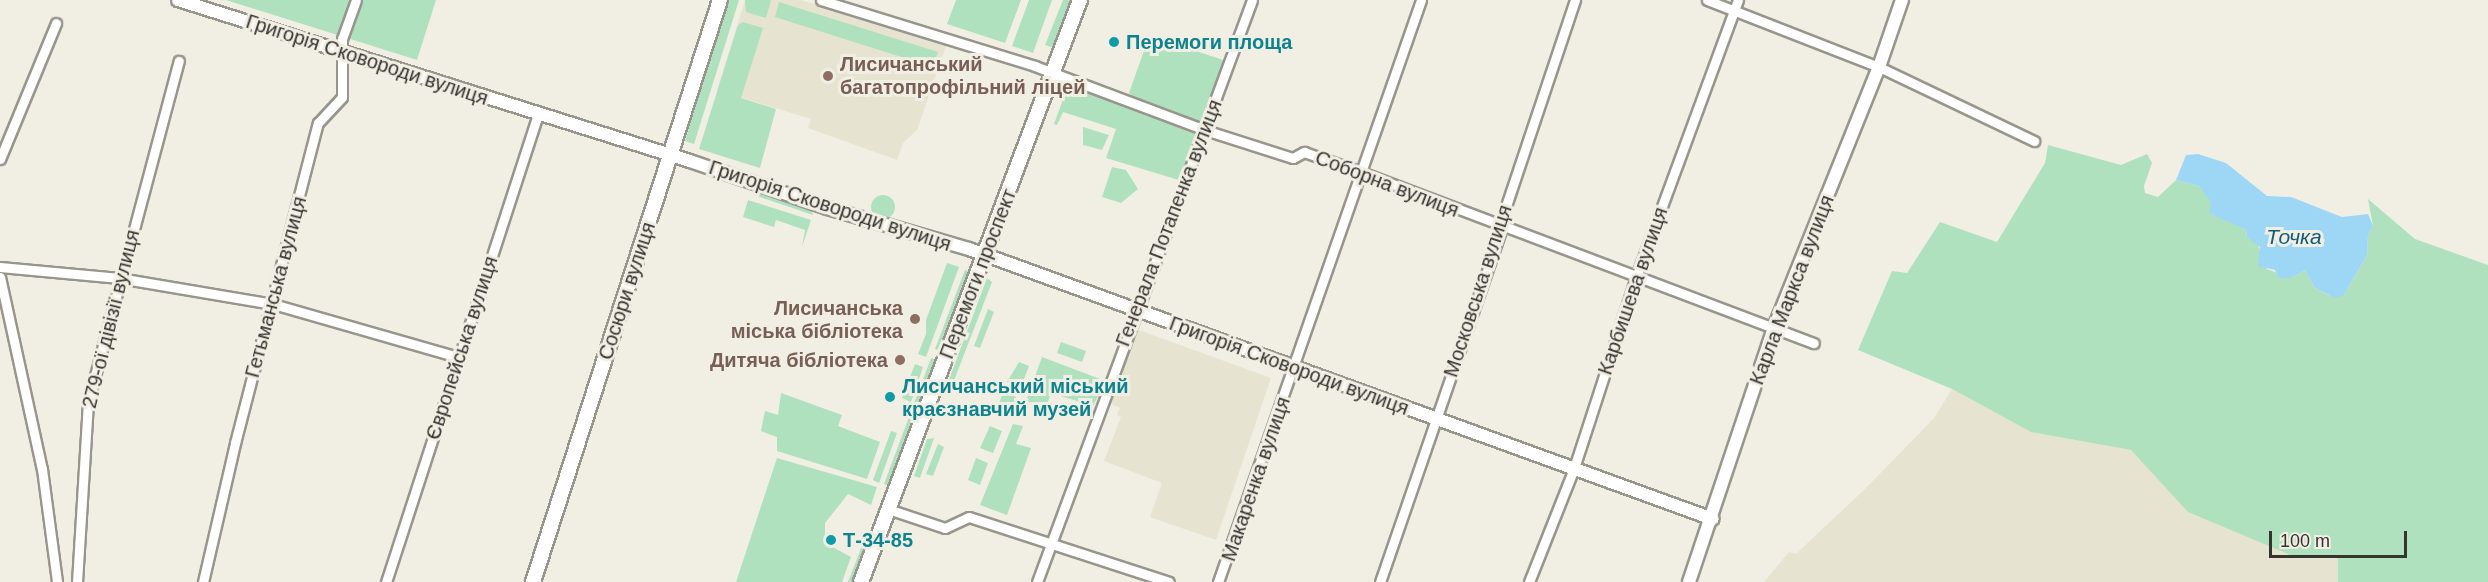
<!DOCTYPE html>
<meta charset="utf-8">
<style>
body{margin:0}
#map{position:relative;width:2488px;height:582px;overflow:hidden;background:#f1efe4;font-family:Helvetica,sans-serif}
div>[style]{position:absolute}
.built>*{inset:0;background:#e6e3d1}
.green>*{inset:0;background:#b0e1bf}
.round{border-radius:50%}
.water>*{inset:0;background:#9dd7f5}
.roads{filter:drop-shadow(2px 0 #98968c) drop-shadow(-2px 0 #98968c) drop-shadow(0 2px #98968c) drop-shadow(0 -2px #98968c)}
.street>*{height:9px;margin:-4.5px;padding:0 4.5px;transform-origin:4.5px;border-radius:4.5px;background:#fff}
.secondary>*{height:12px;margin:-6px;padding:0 6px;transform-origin:6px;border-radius:6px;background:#fff}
.primary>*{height:14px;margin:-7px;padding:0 7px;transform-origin:7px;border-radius:7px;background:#fff}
.dots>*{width:16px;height:16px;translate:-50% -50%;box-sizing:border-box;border:3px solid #f1efe4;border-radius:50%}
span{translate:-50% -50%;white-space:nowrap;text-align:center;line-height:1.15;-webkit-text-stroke:6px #f1efe4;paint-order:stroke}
.culture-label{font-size:20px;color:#0d838f;font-weight:700}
.left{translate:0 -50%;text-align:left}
.street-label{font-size:20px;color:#353530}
.education-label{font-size:20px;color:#785e54;font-weight:700}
.right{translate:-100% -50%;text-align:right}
.water-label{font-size:21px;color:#135c79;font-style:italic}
.scale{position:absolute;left:2269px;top:531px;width:138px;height:27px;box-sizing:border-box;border:3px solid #353530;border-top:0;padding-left:8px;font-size:18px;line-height:21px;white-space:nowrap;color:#353530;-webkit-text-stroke:4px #f1efe4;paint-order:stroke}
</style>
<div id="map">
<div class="built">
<div style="clip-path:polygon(745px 0,801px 0,946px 46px,917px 130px,903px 143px,897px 160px,808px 128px,811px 119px,717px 90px)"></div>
<div style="clip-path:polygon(1136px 329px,1271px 378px,1216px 540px,1150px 517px,1162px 483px,1104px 461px,1121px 417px,1117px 415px,1120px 408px,1111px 404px)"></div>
<div style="clip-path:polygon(1952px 389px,2031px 432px,2131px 450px,2161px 479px,2295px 557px,2338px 557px,2338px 582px,1764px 582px,1789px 552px,1796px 554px,1868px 486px,1934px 418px)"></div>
</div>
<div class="green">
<div style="clip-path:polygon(226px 0,436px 0,417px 60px)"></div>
<div style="clip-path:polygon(728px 0,739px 0,694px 144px,685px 141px)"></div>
<div style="clip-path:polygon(745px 0,771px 0,766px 18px,746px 12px)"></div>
<div style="clip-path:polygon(956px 0,1021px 0,1005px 43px,947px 24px)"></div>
<div style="clip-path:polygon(1029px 0,1052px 0,1033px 53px,1012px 46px)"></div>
<div style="clip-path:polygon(1063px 0,1072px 0,1054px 48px,1045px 45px)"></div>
<div style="clip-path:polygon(779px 2px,938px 52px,933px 67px,775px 17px)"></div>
<div style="clip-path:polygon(743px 22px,763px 28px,741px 98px,776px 109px,760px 168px,699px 149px,738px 25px)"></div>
<div style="clip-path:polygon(1155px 37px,1226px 61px,1201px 125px,1139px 101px,1129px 93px,1145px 48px,1150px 50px)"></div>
<div style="clip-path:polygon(1069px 83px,1196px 130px,1199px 137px,1182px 181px,1106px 158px,1116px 129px,1063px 112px,1057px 125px,1054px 124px)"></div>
<div style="clip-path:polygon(1083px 127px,1109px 135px,1102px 150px,1083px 145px)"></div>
<div style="clip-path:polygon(2048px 145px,2121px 165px,2147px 154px,2152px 163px,2144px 186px,2145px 193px,2158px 197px,2176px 180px,2199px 186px,2231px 221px,2246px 230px,2247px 237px,2257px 242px,2267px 269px,2291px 278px,2305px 270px,2315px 288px,2329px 295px,2344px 295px,2367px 255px,2368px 235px,2373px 226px,2368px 199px,2415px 239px,2488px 265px,2488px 582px,2338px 582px,2338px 557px,2295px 557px,2188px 512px,2131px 450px,2031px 432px,1952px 389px,1858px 350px,1892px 271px,1907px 273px,1940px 222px,1997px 242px,2045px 163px)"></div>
<div style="clip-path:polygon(1112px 167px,1126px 170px,1138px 189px,1121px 203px,1102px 197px)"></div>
<div style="clip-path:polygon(759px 191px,811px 209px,813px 215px,754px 195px)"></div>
<div class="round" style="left:871px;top:195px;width:24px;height:24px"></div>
<div style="clip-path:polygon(748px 200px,811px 220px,802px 247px,805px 230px,776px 220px,774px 227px,743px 217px)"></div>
<div style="clip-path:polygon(947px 263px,959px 267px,926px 357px,918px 354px,926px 334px,926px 320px)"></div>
<div style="clip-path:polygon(965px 270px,971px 272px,941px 351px,935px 349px)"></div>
<div style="clip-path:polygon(987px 278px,992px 282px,950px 391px,947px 385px)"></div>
<div style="clip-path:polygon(988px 309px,994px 312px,980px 348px,974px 346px)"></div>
<div style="clip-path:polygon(1061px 342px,1086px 351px,1082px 362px,1057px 353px)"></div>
<div style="clip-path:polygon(1042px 357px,1100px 379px,1096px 393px,1099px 394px,1093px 406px,1051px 393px,1046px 407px,1026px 401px)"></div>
<div style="clip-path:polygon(931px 358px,938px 360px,890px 486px,884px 484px)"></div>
<div style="clip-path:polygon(1019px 362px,1029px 366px,1021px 387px,1007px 382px)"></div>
<div style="clip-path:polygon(915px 364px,923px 367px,911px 402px,902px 398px)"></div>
<div style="clip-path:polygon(1003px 392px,1016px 397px,1007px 419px,995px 415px)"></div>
<div style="clip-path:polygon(781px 393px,842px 415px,838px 426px,880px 442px,867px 479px,777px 451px,777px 437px,761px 431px,765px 411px,778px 415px)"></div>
<div style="clip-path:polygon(1013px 424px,1023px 426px,1016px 444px,1031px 448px,1007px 515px,980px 505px)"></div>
<div style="clip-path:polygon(990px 426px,1002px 431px,993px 453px,980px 448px)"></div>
<div style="clip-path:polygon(891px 431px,897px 433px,879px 483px,873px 480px)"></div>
<div style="clip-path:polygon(934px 438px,920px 478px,914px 476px,927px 439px)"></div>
<div style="clip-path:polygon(938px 444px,944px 447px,933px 476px,926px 474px)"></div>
<div style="clip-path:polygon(777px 458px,877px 487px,871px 505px,848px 494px,825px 523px,825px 543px,851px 557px,842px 582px,736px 582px)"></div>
<div style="clip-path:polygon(976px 458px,988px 463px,980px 485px,968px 480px)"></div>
<div style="clip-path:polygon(866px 535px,871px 537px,854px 582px,848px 582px)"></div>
</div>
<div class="water">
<div style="clip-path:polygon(2198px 154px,2226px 163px,2267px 196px,2291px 197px,2342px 217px,2368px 214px,2373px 226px,2368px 235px,2367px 255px,2344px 295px,2336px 298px,2315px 288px,2305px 270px,2291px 278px,2279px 278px,2275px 270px,2258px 266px,2260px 247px,2247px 237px,2246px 230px,2209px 213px,2211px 202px,2199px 186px,2176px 180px,2186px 155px)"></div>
</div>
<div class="roads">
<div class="street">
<div style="left:821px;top:0;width:224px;rotate:17.1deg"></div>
<div style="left:1035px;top:66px;width:182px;rotate:20.6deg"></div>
<div style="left:1205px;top:130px;width:92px;rotate:17.7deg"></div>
<div style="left:1293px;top:158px;width:13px;rotate:-29deg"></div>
<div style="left:1304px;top:152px;width:60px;rotate:19.3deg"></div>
<div style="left:1361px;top:172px;width:484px;rotate:20.7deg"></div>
<div style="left:1707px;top:0;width:185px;rotate:21.3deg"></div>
<div style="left:1879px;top:67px;width:172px;rotate:25.5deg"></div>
<div style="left:0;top:159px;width:147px;rotate:-67.6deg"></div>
<div style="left:0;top:267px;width:120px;rotate:5.3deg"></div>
<div style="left:119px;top:278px;width:156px;rotate:9.6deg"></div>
<div style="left:273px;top:304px;width:192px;rotate:16deg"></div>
<div style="left:0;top:277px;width:197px;rotate:77.7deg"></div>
<div style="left:42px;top:469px;width:114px;rotate:82.4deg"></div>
<div style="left:888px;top:509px;width:60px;rotate:18.4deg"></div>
<div style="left:945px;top:528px;width:26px;rotate:-25deg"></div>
<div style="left:969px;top:517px;width:210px;rotate:18deg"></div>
<div style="left:77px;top:582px;width:180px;rotate:-86.5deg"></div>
<div style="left:88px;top:402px;width:353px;rotate:-75.1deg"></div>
<div style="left:203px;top:582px;width:143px;rotate:-77deg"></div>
<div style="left:235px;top:443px;width:331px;rotate:-75.5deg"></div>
<div style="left:318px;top:123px;width:35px;rotate:-47deg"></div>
<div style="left:342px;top:97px;width:58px;rotate:-90deg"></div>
<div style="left:342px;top:39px;width:41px;rotate:-70.3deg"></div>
<div style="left:386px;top:582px;width:491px;rotate:-72deg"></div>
<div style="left:1037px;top:582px;width:620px;rotate:-69.72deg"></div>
<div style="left:1218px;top:582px;width:616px;rotate:-70.77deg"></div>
<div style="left:1380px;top:582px;width:374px;rotate:-71deg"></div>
<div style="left:1502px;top:228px;width:7px;rotate:-98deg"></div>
<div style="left:1501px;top:221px;width:233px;rotate:-71.5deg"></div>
<div style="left:1529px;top:582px;width:119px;rotate:-68.4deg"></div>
<div style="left:1573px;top:471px;width:204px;rotate:-72deg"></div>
<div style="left:1636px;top:277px;width:295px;rotate:-69.8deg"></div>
</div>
<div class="secondary">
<div style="left:178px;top:0;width:537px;rotate:17.46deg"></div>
<div style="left:690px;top:161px;width:145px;rotate:18.9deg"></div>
<div style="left:827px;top:208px;width:148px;rotate:16.1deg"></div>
<div style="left:969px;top:249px;width:791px;rotate:19.95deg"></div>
<div style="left:1689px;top:582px;width:268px;rotate:-71.5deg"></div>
<div style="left:1774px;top:328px;width:281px;rotate:-68.1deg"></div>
<div style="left:1879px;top:67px;width:71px;rotate:-71.1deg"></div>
</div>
<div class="primary">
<div style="left:533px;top:582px;width:611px;rotate:-72.19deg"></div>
<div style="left:861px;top:582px;width:622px;rotate:-69.38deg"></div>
</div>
</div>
<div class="dots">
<div style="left:1114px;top:42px;background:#0f9aa8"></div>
<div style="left:828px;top:76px;background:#8d6e63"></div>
<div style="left:915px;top:319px;background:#8d6e63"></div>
<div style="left:900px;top:360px;background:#8d6e63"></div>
<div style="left:890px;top:397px;background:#0f9aa8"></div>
<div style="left:831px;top:540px;background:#0f9aa8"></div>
</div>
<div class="culture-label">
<span class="left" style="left:1126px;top:42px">Перемоги площа</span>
<span class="left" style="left:902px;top:398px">Лисичанський міський<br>краєзнавчий музей</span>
<span class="left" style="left:843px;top:540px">Т-34-85</span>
</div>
<div class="street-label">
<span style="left:367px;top:60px;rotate:18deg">Григорія Сковороди вулиця</span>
<span style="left:1387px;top:184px;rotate:21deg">Соборна вулиця</span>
<span style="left:830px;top:206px;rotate:18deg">Григорія Сковороди вулиця</span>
<span style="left:1169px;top:223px;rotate:-69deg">Генерала Потапенка вулиця</span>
<span style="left:978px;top:274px;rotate:-69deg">Перемоги проспект</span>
<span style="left:276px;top:287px;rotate:-75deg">Гетьманська вулиця</span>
<span style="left:1792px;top:290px;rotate:-69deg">Карла Маркса вулиця</span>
<span style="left:627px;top:291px;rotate:-72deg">Сосюри вулиця</span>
<span style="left:1478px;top:291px;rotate:-72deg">Московська вулиця</span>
<span style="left:1633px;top:291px;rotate:-71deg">Карбишева вулиця</span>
<span style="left:111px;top:319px;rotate:-76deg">279-ої дівізії вулиця</span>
<span style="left:462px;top:348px;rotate:-72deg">Європейська вулиця</span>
<span style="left:1289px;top:366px;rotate:20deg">Григорія Сковороди вулиця</span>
<span style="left:1256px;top:479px;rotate:-71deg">Макаренка вулиця</span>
</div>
<div class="education-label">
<span class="left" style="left:840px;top:76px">Лисичанський<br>багатопрофільний ліцей</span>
<span class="right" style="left:903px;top:320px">Лисичанська<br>мiська бiблiотека</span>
<span class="right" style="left:888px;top:360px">Дитяча бiблiотека</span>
</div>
<div class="water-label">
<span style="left:2294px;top:237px">Точка</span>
</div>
<div class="scale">100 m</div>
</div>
